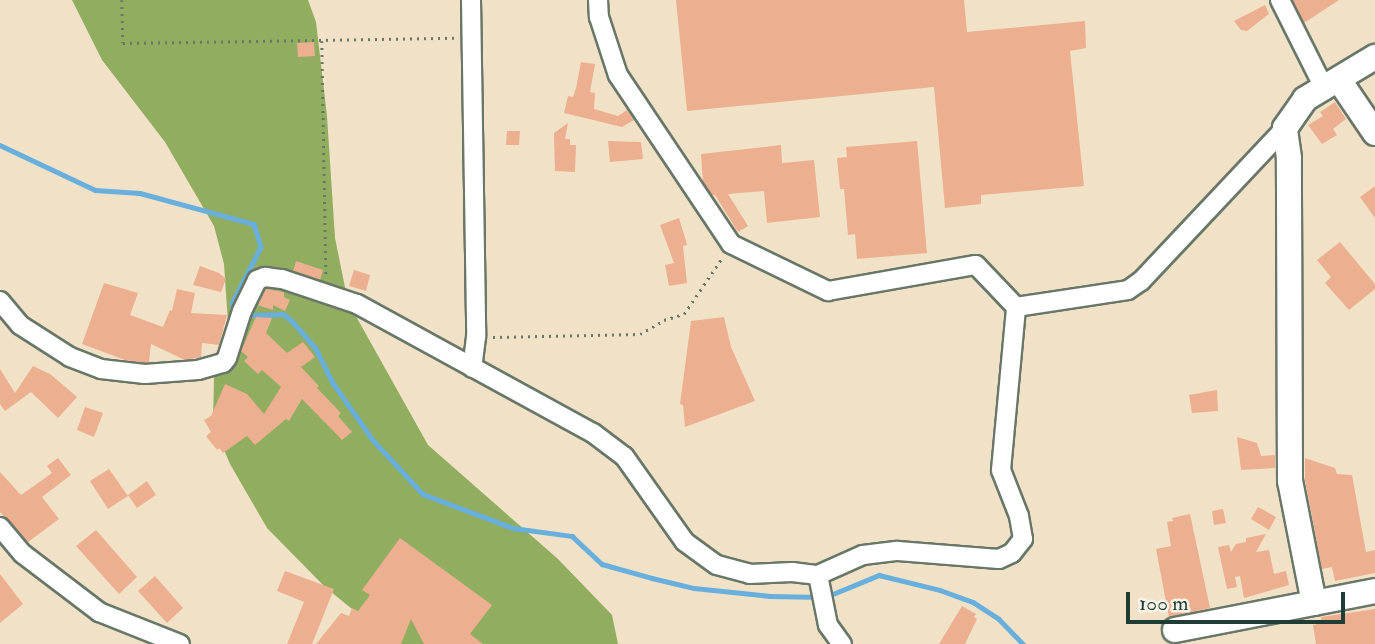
<!DOCTYPE html>
<style>
body{margin:0}
#map{position:relative;width:1375px;height:644px;overflow:hidden;background:#f1e2c7;font-family:"IM FELL Double Pica",serif}
div>[style]{position:absolute}
.forest>*{inset:0;background:#90ad60}
.stream>*{height:4.5px;margin:-2.25px;padding:0 2.25px;transform-origin:2.25px;border-radius:2.25px;background:#68afde}
.building>*{inset:0;background:#ecaf8f}
.path>*{height:2.5px;margin-top:-1.25px;transform-origin:0;background:repeating-linear-gradient(90deg,#687767 0 2px,transparent 0 7px)}
.roads{filter:drop-shadow(2px 0 #687767) drop-shadow(-2px 0 #687767) drop-shadow(0 2px #687767) drop-shadow(0 -2px #687767)}
.street>*{height:18px;margin:-9px;padding:0 9px;transform-origin:9px;border-radius:9px;background:#fff}
.secondary>*{height:24px;margin:-12px;padding:0 12px;transform-origin:12px;border-radius:12px;background:#fff}
span{translate:-50% -50%;white-space:nowrap;text-align:center;line-height:1.15;-webkit-text-stroke:7px #f7f3e8;paint-order:stroke}
.scale{position:absolute;left:1126px;top:592px;width:219px;height:32px;box-sizing:border-box;border:4px solid #1f3d34;border-top:0;padding-left:9px;font-size:21px;line-height:24px;white-space:nowrap;color:#1f3d34;-webkit-text-stroke:5px #f7f3e8;paint-order:stroke}
</style>
<div id="map">
<div class="forest">
<div style="clip-path:polygon(72px 0,308px 0,316px 22px,327px 116px,335px 238px,348px 302px,428px 445px,558px 559px,612px 615px,618px 644px,395px 644px,325px 587px,267px 528px,230px 464px,213px 424px,214px 376px,228px 323px,224px 264px,214px 226px,165px 142px,102px 60px)"></div>
</div>
<div class="stream">
<div style="left:0;top:145px;width:105px;rotate:25.3deg"></div>
<div style="left:95px;top:190px;width:45px;rotate:3.8deg"></div>
<div style="left:140px;top:193px;width:118px;rotate:15.2deg"></div>
<div style="left:254px;top:224px;width:24px;rotate:73deg"></div>
<div style="left:261px;top:247px;width:62px;rotate:117deg"></div>
<div style="left:233px;top:302px;width:8px;rotate:90deg"></div>
<div style="left:252px;top:315px;width:31px;rotate:-2deg"></div>
<div style="left:283px;top:314px;width:11px;rotate:38deg"></div>
<div style="left:292px;top:321px;width:35px;rotate:49deg"></div>
<div style="left:315px;top:347px;width:40px;rotate:63.4deg"></div>
<div style="left:333px;top:383px;width:70px;rotate:54.9deg"></div>
<div style="left:373px;top:440px;width:74px;rotate:47.2deg"></div>
<div style="left:423px;top:494px;width:96px;rotate:20.7deg"></div>
<div style="left:513px;top:528px;width:60px;rotate:7.7deg"></div>
<div style="left:572px;top:536px;width:41px;rotate:43deg"></div>
<div style="left:602px;top:564px;width:52px;rotate:15.6deg"></div>
<div style="left:652px;top:578px;width:43px;rotate:13.4deg"></div>
<div style="left:694px;top:588px;width:76px;rotate:6deg"></div>
<div style="left:770px;top:596px;width:39px;rotate:1deg"></div>
<div style="left:828px;top:596px;width:55px;rotate:-22.4deg"></div>
<div style="left:879px;top:575px;width:63px;rotate:13.8deg"></div>
<div style="left:940px;top:590px;width:35px;rotate:20deg"></div>
<div style="left:973px;top:602px;width:31px;rotate:33deg"></div>
<div style="left:999px;top:619px;width:35px;rotate:46deg"></div>
</div>
<div class="building">
<div style="clip-path:polygon(676px 0,964px 0,967px 32px,1085px 21px,1086px 48px,1070px 51px,1084px 186px,981px 195px,981px 204px,945px 208px,934px 87px,687px 111px)"></div>
<div style="clip-path:polygon(1293px 0,1339px 0,1304px 23px)"></div>
<div style="clip-path:polygon(1265px 5px,1269px 14px,1247px 31px,1241px 30px,1234px 21px)"></div>
<div style="clip-path:polygon(314px 42px,315px 56px,298px 57px,297px 43px)"></div>
<div style="clip-path:polygon(581px 62px,595px 64px,590px 92px,595px 93px,594px 109px,618px 116px,627px 110px,634px 120px,622px 127px,564px 113px,568px 96px,573px 97px,576px 88px)"></div>
<div style="clip-path:polygon(1335px 102px,1346px 119px,1333px 129px,1337px 135px,1322px 144px,1308px 125px,1323px 116px,1320px 112px)"></div>
<div style="clip-path:polygon(568px 123px,565px 139px,570px 139px,570px 145px,576px 145px,575px 172px,555px 171px,554px 133px)"></div>
<div style="clip-path:polygon(507px 131px,520px 131px,519px 145px,506px 145px)"></div>
<div style="clip-path:polygon(608px 141px,641px 142px,643px 159px,610px 162px)"></div>
<div style="clip-path:polygon(917px 141px,927px 253px,857px 259px,855px 234px,848px 235px,844px 189px,840px 189px,837px 158px,847px 157px,846px 147px)"></div>
<div style="clip-path:polygon(781px 145px,782px 163px,814px 160px,820px 217px,767px 223px,764px 191px,728px 194px,748px 226px,738px 232px,715px 195px,712px 195px,703px 182px,701px 154px)"></div>
<div style="clip-path:polygon(1375px 186px,1375px 218px,1360px 197px)"></div>
<div style="clip-path:polygon(679px 218px,686px 241px,687px 245px,683px 246px,687px 283px,669px 286px,665px 265px,674px 263px,660px 225px)"></div>
<div style="clip-path:polygon(1340px 242px,1375px 284px,1375px 289px,1349px 310px,1325px 283px,1331px 277px,1317px 260px)"></div>
<div style="clip-path:polygon(296px 261px,323px 270px,320px 280px,293px 271px)"></div>
<div style="clip-path:polygon(200px 266px,219px 273px,226px 279px,221px 292px,193px 285px)"></div>
<div style="clip-path:polygon(354px 270px,370px 275px,366px 291px,349px 286px)"></div>
<div style="clip-path:polygon(104px 283px,138px 293px,130px 315px,163px 327px,170px 310px,172px 311px,177px 289px,195px 293px,191px 313px,227px 315px,219px 345px,202px 343px,201px 357px,185px 360px,151px 344px,149px 362px,145px 363px,125px 360px,82px 344px)"></div>
<div style="clip-path:polygon(266px 289px,284px 292px,284px 297px,290px 300px,285px 311px,273px 305px,273px 310px,257px 305px)"></div>
<div style="clip-path:polygon(256px 317px,272px 318px,266px 333px,287px 353px,303px 342px,315px 357px,301px 367px,319px 386px,317px 388px,341px 413px,338px 416px,352px 432px,342px 440px,302px 399px,289px 421px,286px 419px,255px 445px,247px 436px,223px 453px,219px 448px,217px 450px,206px 436px,211px 432px,204px 420px,211px 416px,225px 384px,247px 394px,264px 414px,281px 387px,262px 370px,258px 374px,244px 361px,248px 357px,241px 351px)"></div>
<div style="clip-path:polygon(724px 317px,731px 347px,755px 401px,685px 427px,683px 405px,680px 404px,691px 321px)"></div>
<div style="clip-path:polygon(33px 366px,50px 374px,77px 397px,58px 418px,31px 392px,5px 411px,0 404px,0 369px,15px 393px)"></div>
<div style="clip-path:polygon(1217px 390px,1218px 411px,1192px 413px,1189px 395px)"></div>
<div style="clip-path:polygon(85px 407px,103px 413px,94px 437px,77px 430px)"></div>
<div style="clip-path:polygon(1237px 437px,1257px 443px,1261px 456px,1275px 455px,1275px 468px,1241px 470px)"></div>
<div style="clip-path:polygon(58px 458px,71px 475px,42px 497px,59px 519px,28px 542px,0 512px,0 472px,21px 495px,52px 473px,47px 466px)"></div>
<div style="clip-path:polygon(1305px 458px,1335px 468px,1337px 474px,1352px 475px,1366px 552px,1375px 550px,1375px 573px,1335px 581px,1332px 567px,1322px 569px,1305px 480px)"></div>
<div style="clip-path:polygon(109px 469px,128px 496px,108px 509px,90px 481px)"></div>
<div style="clip-path:polygon(147px 481px,156px 495px,137px 508px,128px 495px)"></div>
<div style="clip-path:polygon(1258px 507px,1276px 517px,1269px 530px,1251px 519px)"></div>
<div style="clip-path:polygon(1223px 509px,1226px 523px,1214px 525px,1212px 511px)"></div>
<div style="clip-path:polygon(1190px 514px,1210px 608px,1169px 617px,1156px 549px,1171px 546px,1167px 522px,1173px 521px,1172px 518px)"></div>
<div style="clip-path:polygon(96px 530px,137px 577px,119px 594px,76px 546px)"></div>
<div style="clip-path:polygon(1266px 534px,1256px 552px,1269px 550px,1274px 574px,1286px 571px,1289px 585px,1244px 598px,1240px 576px,1235px 577px,1237px 587px,1227px 589px,1218px 547px,1229px 545px,1231px 552px,1236px 544px,1246px 542px,1246px 538px)"></div>
<div style="clip-path:polygon(400px 538px,492px 605px,470px 634px,483px 644px,424px 644px,411px 619px,401px 644px,316px 644px,341px 613px,349px 616px,352px 608px,358px 611px,370px 595px,362px 590px)"></div>
<div style="clip-path:polygon(285px 571px,334px 589px,312px 644px,287px 644px,304px 602px,277px 591px)"></div>
<div style="clip-path:polygon(0 574px,23px 604px,0 623px)"></div>
<div style="clip-path:polygon(155px 576px,183px 608px,167px 623px,138px 591px)"></div>
<div style="clip-path:polygon(962px 606px,976px 614px,974px 617px,977px 619px,965px 644px,939px 644px)"></div>
<div style="clip-path:polygon(1375px 609px,1375px 644px,1316px 644px,1313px 625px,1322px 623px,1321px 617px)"></div>
</div>
<div class="path">
<div style="left:122px;top:0;width:43px;rotate:88.7deg"></div>
<div style="left:123px;top:43px;width:332px;rotate:-0.9deg"></div>
<div style="left:322px;top:41px;width:235px;rotate:89deg"></div>
<div style="left:493px;top:337px;width:147px;rotate:-1.2deg"></div>
<div style="left:640px;top:334px;width:28px;rotate:-30deg"></div>
<div style="left:664px;top:320px;width:21px;rotate:-17deg"></div>
<div style="left:684px;top:314px;width:68px;rotate:-55.8deg"></div>
</div>
<div class="roads">
<div class="street">
<div style="left:471px;top:0;width:337px;rotate:89.1deg"></div>
<div style="left:476px;top:337px;width:31px;rotate:97deg"></div>
<div style="left:598px;top:0;width:17px;rotate:87deg"></div>
<div style="left:599px;top:17px;width:61px;rotate:71.9deg"></div>
<div style="left:618px;top:75px;width:203px;rotate:56.2deg"></div>
<div style="left:731px;top:244px;width:108px;rotate:25.9deg"></div>
<div style="left:828px;top:291px;width:150px;rotate:-10deg"></div>
<div style="left:976px;top:265px;width:58px;rotate:46.4deg"></div>
<div style="left:1280px;top:0;width:101px;rotate:63.4deg"></div>
<div style="left:0;top:301px;width:31px;rotate:50deg"></div>
<div style="left:20px;top:325px;width:59px;rotate:32.6deg"></div>
<div style="left:70px;top:357px;width:33px;rotate:21deg"></div>
<div style="left:101px;top:369px;width:44px;rotate:6.5deg"></div>
<div style="left:145px;top:374px;width:53px;rotate:-4.3deg"></div>
<div style="left:198px;top:370px;width:26px;rotate:-16deg"></div>
<div style="left:223px;top:363px;width:6px;rotate:-51deg"></div>
<div style="left:227px;top:358px;width:49px;rotate:-72.3deg"></div>
<div style="left:242px;top:311px;width:34px;rotate:-64deg"></div>
<div style="left:257px;top:280px;width:9px;rotate:-21deg"></div>
<div style="left:265px;top:277px;width:17px;rotate:7deg"></div>
<div style="left:282px;top:279px;width:79px;rotate:18.4deg"></div>
<div style="left:357px;top:304px;width:269px;rotate:28.7deg"></div>
<div style="left:593px;top:433px;width:39px;rotate:37deg"></div>
<div style="left:624px;top:456px;width:105px;rotate:54.7deg"></div>
<div style="left:685px;top:542px;width:39px;rotate:36deg"></div>
<div style="left:717px;top:565px;width:34px;rotate:15deg"></div>
<div style="left:750px;top:574px;width:42px;rotate:-2.7deg"></div>
<div style="left:792px;top:572px;width:26px;rotate:7deg"></div>
<div style="left:818px;top:575px;width:49px;rotate:-24deg"></div>
<div style="left:863px;top:555px;width:35px;rotate:-7deg"></div>
<div style="left:898px;top:551px;width:101px;rotate:4.5deg"></div>
<div style="left:999px;top:559px;width:14px;rotate:-25deg"></div>
<div style="left:1012px;top:553px;width:18px;rotate:-52deg"></div>
<div style="left:1023px;top:539px;width:23px;rotate:-100deg"></div>
<div style="left:1019px;top:516px;width:49px;rotate:-111.4deg"></div>
<div style="left:1001px;top:470px;width:164px;rotate:-84.7deg"></div>
<div style="left:1016px;top:307px;width:113px;rotate:-8.6deg"></div>
<div style="left:1128px;top:290px;width:16px;rotate:-35deg"></div>
<div style="left:1141px;top:281px;width:210px;rotate:-46.7deg"></div>
<div style="left:0;top:527px;width:35px;rotate:50deg"></div>
<div style="left:23px;top:554px;width:96px;rotate:37.3deg"></div>
<div style="left:99px;top:612px;width:87px;rotate:21.6deg"></div>
<div style="left:818px;top:575px;width:51px;rotate:78.7deg"></div>
<div style="left:828px;top:625px;width:24px;rotate:54deg"></div>
</div>
<div class="secondary">
<div style="left:1339px;top:80px;width:64px;rotate:55.8deg"></div>
<div style="left:1314px;top:603px;width:124px;rotate:-101.1deg"></div>
<div style="left:1290px;top:481px;width:323px;rotate:-90.2deg"></div>
<div style="left:1289px;top:158px;width:30px;rotate:-98deg"></div>
<div style="left:1285px;top:128px;width:35px;rotate:-55deg"></div>
<div style="left:1305px;top:99px;width:82px;rotate:-31deg"></div>
<div style="left:1175px;top:630px;width:204px;rotate:-11deg"></div>
</div>
</div>
<div class="scale">100 m</div>
</div>
